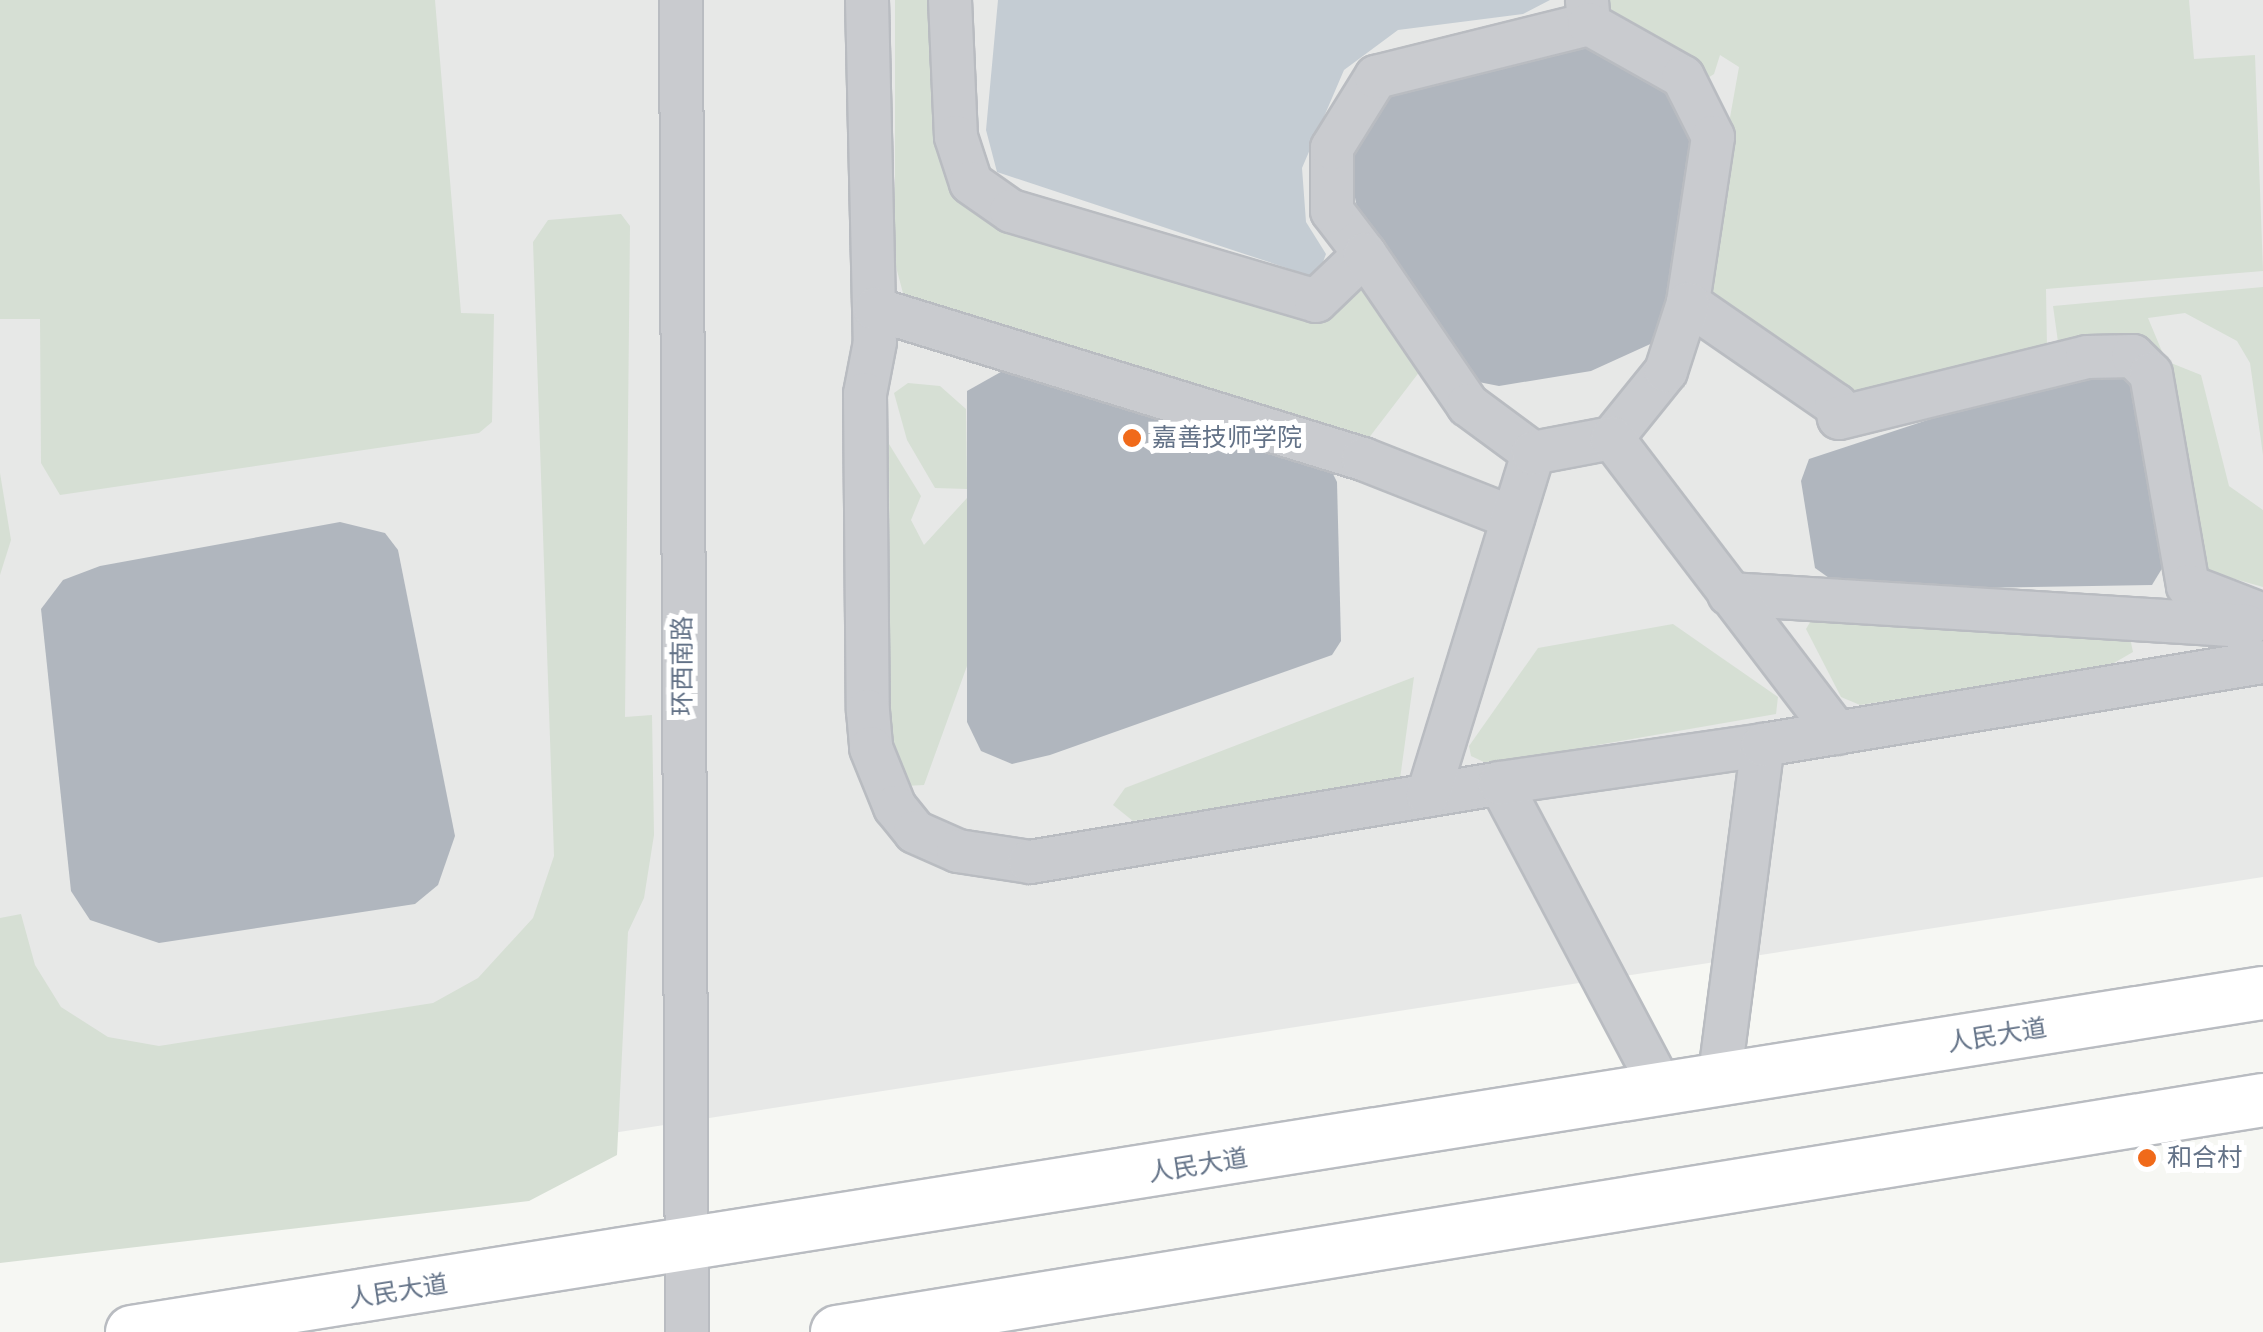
<!DOCTYPE html>
<meta charset="utf-8">
<style>
body{margin:0}
#map{position:relative;width:2263px;height:1332px;overflow:hidden;background:#f6f7f3;font-family:Rubik,"Noto Sans SC",sans-serif}
div>[style]{position:absolute}
.built>*{inset:0;background:#e7e8e7}
.green>*{inset:0;background:#d6dfd4}
.water>*{inset:0;background:#c4ccd3}
.building>*{inset:0;background:#b0b6be}
.roads{filter:drop-shadow(2px 0 #b9bcc1) drop-shadow(-2px 0 #b9bcc1) drop-shadow(0 2px #b9bcc1) drop-shadow(0 -2px #b9bcc1)}
.minor>*{height:42px;margin:-21px;padding:0 21px;transform-origin:21px;border-radius:21px;background:#c9cbcf}
.major>*{height:52px;margin:-26px;padding:0 26px;transform-origin:26px;border-radius:26px;background:#fff}
.dots>*{width:28px;height:28px;translate:-50% -50%;box-sizing:border-box;border:5px solid #fff;border-radius:50%}
span{translate:-50% -50%;white-space:nowrap;text-align:center;line-height:1.15;-webkit-text-stroke:10px #fff;paint-order:stroke}
.poi-label{font-size:25px;color:#637287}
.left{translate:0 -50%;text-align:left}
.street-label{font-size:25px;color:#637287}
</style>
<div id="map">
<div class="built">
<div style="clip-path:polygon(0 0,2263px 0,2263px 877px,0 1228px)"></div>
</div>
<div class="green">
<div style="clip-path:polygon(0 0,435px 0,461px 313px,494px 314px,492px 422px,479px 433px,60px 495px,41px 463px,40px 319px,0 319px)"></div>
<div style="clip-path:polygon(895px 0,943px 0,955px 168px,1319px 311px,1362px 268px,1430px 358px,1368px 439px,904px 297px,895px 263px)"></div>
<div style="clip-path:polygon(1605px 0,2189px 0,2194px 59px,2255px 55px,2263px 271px,2046px 289px,2047px 347px,1850px 407px,1698px 297px,1739px 67px,1720px 55px,1714px 74px,1694px 87px,1606px 22px)"></div>
<div style="clip-path:polygon(621px 214px,630px 226px,625px 717px,652px 715px,654px 835px,644px 898px,628px 932px,617px 1155px,529px 1201px,0 1263px,0 918px,21px 914px,35px 965px,61px 1007px,108px 1037px,159px 1046px,433px 1003px,478px 978px,533px 918px,554px 856px,533px 242px,548px 220px)"></div>
<div style="clip-path:polygon(2263px 287px,2263px 455px,2250px 363px,2237px 341px,2185px 313px,2148px 318px,2166px 361px,2201px 375px,2229px 486px,2263px 510px,2263px 587px,2203px 570px,2058px 342px,2053px 306px)"></div>
<div style="clip-path:polygon(908px 383px,940px 386px,966px 409px,967px 489px,935px 488px,907px 440px,894px 393px)"></div>
<div style="clip-path:polygon(889px 444px,921px 496px,911px 520px,924px 545px,967px 498px,967px 666px,924px 785px,905px 786px,890px 730px)"></div>
<div style="clip-path:polygon(0 473px,11px 540px,0 575px)"></div>
<div style="clip-path:polygon(1812px 619px,2129px 633px,2133px 652px,2107px 667px,1860px 705px,1841px 697px,1806px 629px)"></div>
<div style="clip-path:polygon(1673px 624px,1778px 697px,1776px 714px,1488px 764px,1471px 756px,1469px 746px,1538px 648px)"></div>
<div style="clip-path:polygon(1414px 677px,1400px 779px,1133px 821px,1113px 805px,1125px 788px)"></div>
</div>
<div class="water">
<div style="clip-path:polygon(998px 0,1550px 0,1523px 14px,1398px 30px,1344px 70px,1302px 168px,1306px 222px,1326px 254px,1317px 278px,997px 172px,986px 130px)"></div>
</div>
<div class="building">
<div style="clip-path:polygon(1610px 42px,1635px 48px,1707px 130px,1657px 341px,1591px 371px,1499px 386px,1458px 378px,1357px 208px,1347px 156px,1370px 107px,1402px 78px)"></div>
<div style="clip-path:polygon(2107px 361px,2129px 366px,2169px 557px,2152px 585px,1846px 590px,1815px 568px,1801px 481px,1809px 459px)"></div>
<div style="clip-path:polygon(1015px 364px,1327px 462px,1337px 482px,1341px 641px,1332px 655px,1050px 755px,1012px 764px,981px 751px,967px 722px,967px 391px)"></div>
<div style="clip-path:polygon(340px 522px,385px 533px,398px 550px,455px 836px,438px 885px,415px 904px,159px 943px,90px 920px,71px 891px,41px 609px,63px 580px,100px 566px)"></div>
</div>
<div class="roads">
<div class="minor">
<div style="left:681px;top:0;width:1332px;rotate:89.74deg"></div>
<div style="left:867px;top:0;width:342px;rotate:88.7deg"></div>
<div style="left:875px;top:342px;width:53px;rotate:100.9deg"></div>
<div style="left:865px;top:394px;width:317px;rotate:89.5deg"></div>
<div style="left:868px;top:711px;width:37px;rotate:85deg"></div>
<div style="left:871px;top:748px;width:64px;rotate:67.9deg"></div>
<div style="left:895px;top:807px;width:32px;rotate:51deg"></div>
<div style="left:915px;top:832px;width:47px;rotate:23.8deg"></div>
<div style="left:958px;top:851px;width:73px;rotate:8.7deg"></div>
<div style="left:1030px;top:862px;width:477px;rotate:-9.5deg"></div>
<div style="left:1500px;top:783px;width:348px;rotate:62.1deg"></div>
<div style="left:950px;top:0;width:137px;rotate:87.5deg"></div>
<div style="left:956px;top:137px;width:48px;rotate:71.9deg"></div>
<div style="left:971px;top:183px;width:49px;rotate:35deg"></div>
<div style="left:1011px;top:211px;width:318px;rotate:16.4deg"></div>
<div style="left:1316px;top:301px;width:68px;rotate:-43.8deg"></div>
<div style="left:1365px;top:254px;width:54px;rotate:-127.5deg"></div>
<div style="left:1332px;top:211px;width:63px;rotate:-90deg"></div>
<div style="left:1332px;top:148px;width:84px;rotate:-58.2deg"></div>
<div style="left:1376px;top:77px;width:219px;rotate:-14deg"></div>
<div style="left:1589px;top:24px;width:24px;rotate:-95deg"></div>
<div style="left:1589px;top:24px;width:108px;rotate:29.4deg"></div>
<div style="left:1683px;top:77px;width:67px;rotate:63.4deg"></div>
<div style="left:1713px;top:137px;width:168px;rotate:98.6deg"></div>
<div style="left:1688px;top:303px;width:180px;rotate:34.6deg"></div>
<div style="left:1836px;top:405px;width:13px;rotate:77deg"></div>
<div style="left:1839px;top:418px;width:255px;rotate:-13.8deg"></div>
<div style="left:2087px;top:357px;width:46px;rotate:-1.2deg"></div>
<div style="left:2133px;top:356px;width:25px;rotate:45deg"></div>
<div style="left:2151px;top:374px;width:215px;rotate:80.1deg"></div>
<div style="left:2188px;top:586px;width:80px;rotate:21.1deg"></div>
<div style="left:1365px;top:254px;width:183px;rotate:55.7deg"></div>
<div style="left:1468px;top:405px;width:81px;rotate:36.4deg"></div>
<div style="left:875px;top:309px;width:511px;rotate:17.09deg"></div>
<div style="left:1363px;top:459px;width:161px;rotate:21.5deg"></div>
<div style="left:1612px;top:438px;width:86px;rotate:-51.1deg"></div>
<div style="left:1666px;top:371px;width:71px;rotate:-72.1deg"></div>
<div style="left:1729px;top:594px;width:519px;rotate:3.54deg"></div>
<div style="left:1500px;top:783px;width:266px;rotate:-8.2deg"></div>
<div style="left:1428px;top:795px;width:358px;rotate:-72.9deg"></div>
<div style="left:1533px;top:453px;width:80px;rotate:-10.8deg"></div>
<div style="left:1612px;top:438px;width:371px;rotate:52.7deg"></div>
<div style="left:1719px;top:1082px;width:340px;rotate:-82.6deg"></div>
<div style="left:1763px;top:745px;width:507px;rotate:-9.43deg"></div>
</div>
<div class="major">
<div style="left:132px;top:1332px;width:2158px;rotate:-9.04deg"></div>
<div style="left:837px;top:1332px;width:1445px;rotate:-9.24deg"></div>
</div>
</div>
<div class="dots">
<div style="left:1132px;top:438px;background:#f06a1a"></div>
<div style="left:2147px;top:1158px;background:#f06a1a"></div>
</div>
<div class="poi-label">
<span class="left" style="left:1152px;top:438px">嘉善技师学院</span>
<span class="left" style="left:2167px;top:1158px">和合村</span>
</div>
<div class="street-label">
<span style="left:683px;top:666px;rotate:-90deg">环西南路</span>
<span style="left:1997px;top:1036px;rotate:-9deg">人民大道</span>
<span style="left:1198px;top:1166px;rotate:-9deg">人民大道</span>
<span style="left:398px;top:1292px;rotate:-9deg">人民大道</span>
</div>
</div>
